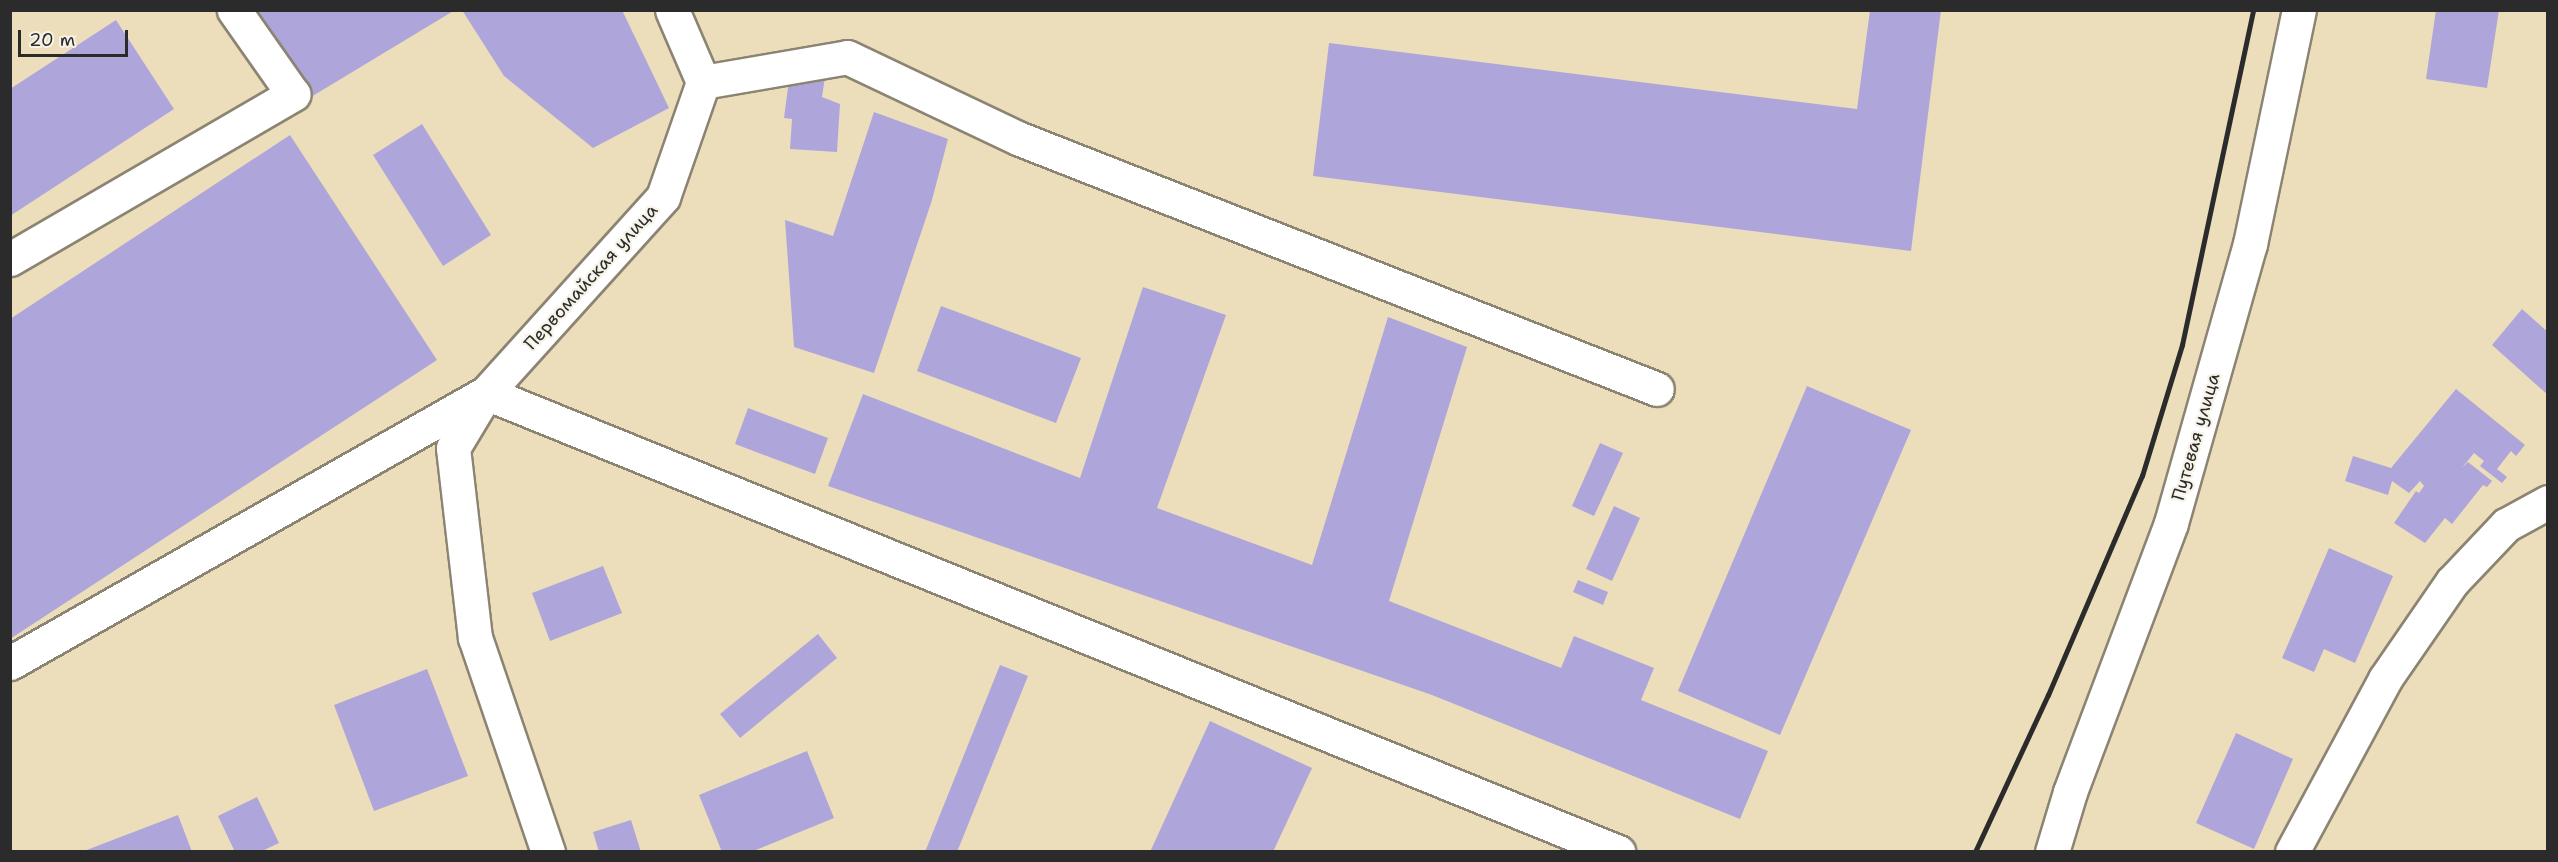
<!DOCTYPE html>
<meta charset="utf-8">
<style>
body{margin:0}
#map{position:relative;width:2558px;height:862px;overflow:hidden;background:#eddebb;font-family:"Shantell Sans",sans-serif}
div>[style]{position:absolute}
.building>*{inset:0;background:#aea6da}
.roads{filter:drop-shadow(2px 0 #8c8473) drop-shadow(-2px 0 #8c8473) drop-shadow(0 2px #8c8473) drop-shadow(0 -2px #8c8473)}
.minor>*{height:33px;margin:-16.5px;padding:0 16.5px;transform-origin:16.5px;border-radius:16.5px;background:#fff}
.rail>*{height:4.5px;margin:-2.25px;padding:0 2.25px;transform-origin:2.25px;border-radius:2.25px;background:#2b2b2b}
span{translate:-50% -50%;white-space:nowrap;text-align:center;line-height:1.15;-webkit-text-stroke:4.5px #f7f3e8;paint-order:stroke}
.street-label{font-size:18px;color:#2b2b2b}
.frame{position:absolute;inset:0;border:12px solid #2b2b2b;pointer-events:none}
.scale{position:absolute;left:18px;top:30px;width:110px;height:27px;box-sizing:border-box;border:3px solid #2b2b2b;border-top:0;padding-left:8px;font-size:18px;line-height:21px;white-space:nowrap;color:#2b2b2b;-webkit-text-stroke:4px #f7f3e8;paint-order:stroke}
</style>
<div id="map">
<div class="building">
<div style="clip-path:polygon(247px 10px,455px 10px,311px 97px)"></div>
<div style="clip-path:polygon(462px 10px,622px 10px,669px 108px,593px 148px,504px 76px)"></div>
<div style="clip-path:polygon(1870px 10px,1941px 10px,1911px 251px,1313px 176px,1329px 43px,1857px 109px)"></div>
<div style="clip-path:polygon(2436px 10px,2499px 10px,2487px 88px,2426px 79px)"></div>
<div style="clip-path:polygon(116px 20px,174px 109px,10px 216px,10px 89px)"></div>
<div style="clip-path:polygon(790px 72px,825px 77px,822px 97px,840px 104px,837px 152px,790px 149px,792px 119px,784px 118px)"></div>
<div style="clip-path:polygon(874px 112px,948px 139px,932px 200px,874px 373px,794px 347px,785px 220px,833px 236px)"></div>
<div style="clip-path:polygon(422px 124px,491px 235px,443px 266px,373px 155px)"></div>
<div style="clip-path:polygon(290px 135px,437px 360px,10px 639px,10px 319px)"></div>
<div style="clip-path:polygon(1143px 287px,1226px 315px,1157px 508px,1312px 565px,1388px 317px,1467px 347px,1389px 601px,1561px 668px,1574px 636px,1654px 668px,1641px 700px,1768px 751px,1740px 819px,1432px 695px,828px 486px,863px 394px,1080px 478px)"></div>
<div style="clip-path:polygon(941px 306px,1081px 358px,1056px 423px,917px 371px)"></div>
<div style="clip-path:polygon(2522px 309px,2548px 332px,2548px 395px,2492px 345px)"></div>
<div style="clip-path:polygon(1807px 386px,1911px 430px,1780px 735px,1678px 691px)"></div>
<div style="clip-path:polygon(2456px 389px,2525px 445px,2516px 456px,2511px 451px,2497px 469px,2507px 477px,2502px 483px,2480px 466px,2484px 461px,2474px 453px,2462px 468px,2468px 462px,2492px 481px,2487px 487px,2483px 485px,2452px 524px,2445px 518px,2425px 543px,2394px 523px,2416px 491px,2419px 493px,2424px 486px,2420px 481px,2409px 493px,2392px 481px,2388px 495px,2345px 481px,2353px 456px,2391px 468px)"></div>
<div style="clip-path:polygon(748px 408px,828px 438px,815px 474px,735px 444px)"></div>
<div style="clip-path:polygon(1600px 443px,1623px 453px,1594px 516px,1572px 506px)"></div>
<div style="clip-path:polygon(1614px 506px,1640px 518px,1612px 581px,1586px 569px)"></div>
<div style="clip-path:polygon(2329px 548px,2393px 576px,2355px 663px,2324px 649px,2314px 672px,2282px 658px)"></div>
<div style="clip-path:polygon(603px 566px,622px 613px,550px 641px,532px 593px)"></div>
<div style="clip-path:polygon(1578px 580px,1608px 592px,1603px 605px,1573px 592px)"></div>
<div style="clip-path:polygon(818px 634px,837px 658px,740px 738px,720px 714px)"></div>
<div style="clip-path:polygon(1000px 665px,1028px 676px,957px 852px,925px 852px)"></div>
<div style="clip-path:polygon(427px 669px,468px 776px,374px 811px,334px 705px)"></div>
<div style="clip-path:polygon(1210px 721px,1312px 768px,1273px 852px,1150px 852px)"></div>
<div style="clip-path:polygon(2236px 733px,2293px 759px,2254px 849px,2196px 823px)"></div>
<div style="clip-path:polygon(807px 751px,834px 818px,751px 852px,722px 852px,699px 795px)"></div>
<div style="clip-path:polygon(257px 797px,279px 843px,260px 852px,235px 852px,218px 816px)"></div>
<div style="clip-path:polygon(178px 815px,192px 852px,84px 852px,84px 851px)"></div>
<div style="clip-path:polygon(631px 820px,641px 852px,599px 852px,593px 832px)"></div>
</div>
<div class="roads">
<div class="minor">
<div style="left:703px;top:82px;width:146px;rotate:-9.8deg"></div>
<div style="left:847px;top:57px;width:191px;rotate:25.4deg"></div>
<div style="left:1020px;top:139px;width:684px;rotate:21.43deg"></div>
<div style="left:10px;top:259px;width:328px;rotate:-30.2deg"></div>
<div style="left:293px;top:94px;width:103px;rotate:-125.1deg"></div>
<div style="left:486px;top:393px;width:1222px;rotate:22.07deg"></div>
<div style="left:10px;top:663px;width:545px;rotate:-29.58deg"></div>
<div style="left:548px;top:852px;width:226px;rotate:-108.8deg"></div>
<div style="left:475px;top:638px;width:191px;rotate:-96.6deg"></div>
<div style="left:453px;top:448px;width:64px;rotate:-59deg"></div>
<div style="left:486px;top:393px;width:264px;rotate:-47.9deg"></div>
<div style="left:663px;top:197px;width:122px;rotate:-70.8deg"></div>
<div style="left:703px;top:82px;width:78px;rotate:-113.3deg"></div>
<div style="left:2052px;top:852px;width:63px;rotate:-73.3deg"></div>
<div style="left:2070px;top:792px;width:287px;rotate:-69.4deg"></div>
<div style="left:2171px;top:523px;width:290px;rotate:-74.2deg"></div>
<div style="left:2250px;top:244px;width:239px;rotate:-78.2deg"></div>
<div style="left:2292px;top:852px;width:196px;rotate:-61.7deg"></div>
<div style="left:2385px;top:679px;width:118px;rotate:-55.4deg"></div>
<div style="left:2452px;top:582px;width:79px;rotate:-46.5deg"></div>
<div style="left:2506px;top:525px;width:48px;rotate:-28.7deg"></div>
</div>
</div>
<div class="rail">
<div style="left:1975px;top:852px;width:173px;rotate:-65.1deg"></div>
<div style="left:2048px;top:695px;width:238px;rotate:-66.8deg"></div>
<div style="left:2142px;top:476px;width:137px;rotate:-73deg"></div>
<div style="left:2182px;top:345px;width:342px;rotate:-78deg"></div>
</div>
<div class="street-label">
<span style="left:591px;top:277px;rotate:-48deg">Первомайская улица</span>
<span style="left:2196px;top:437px;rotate:-74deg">Путевая улица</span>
</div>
<div class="frame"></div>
<div class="scale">20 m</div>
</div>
